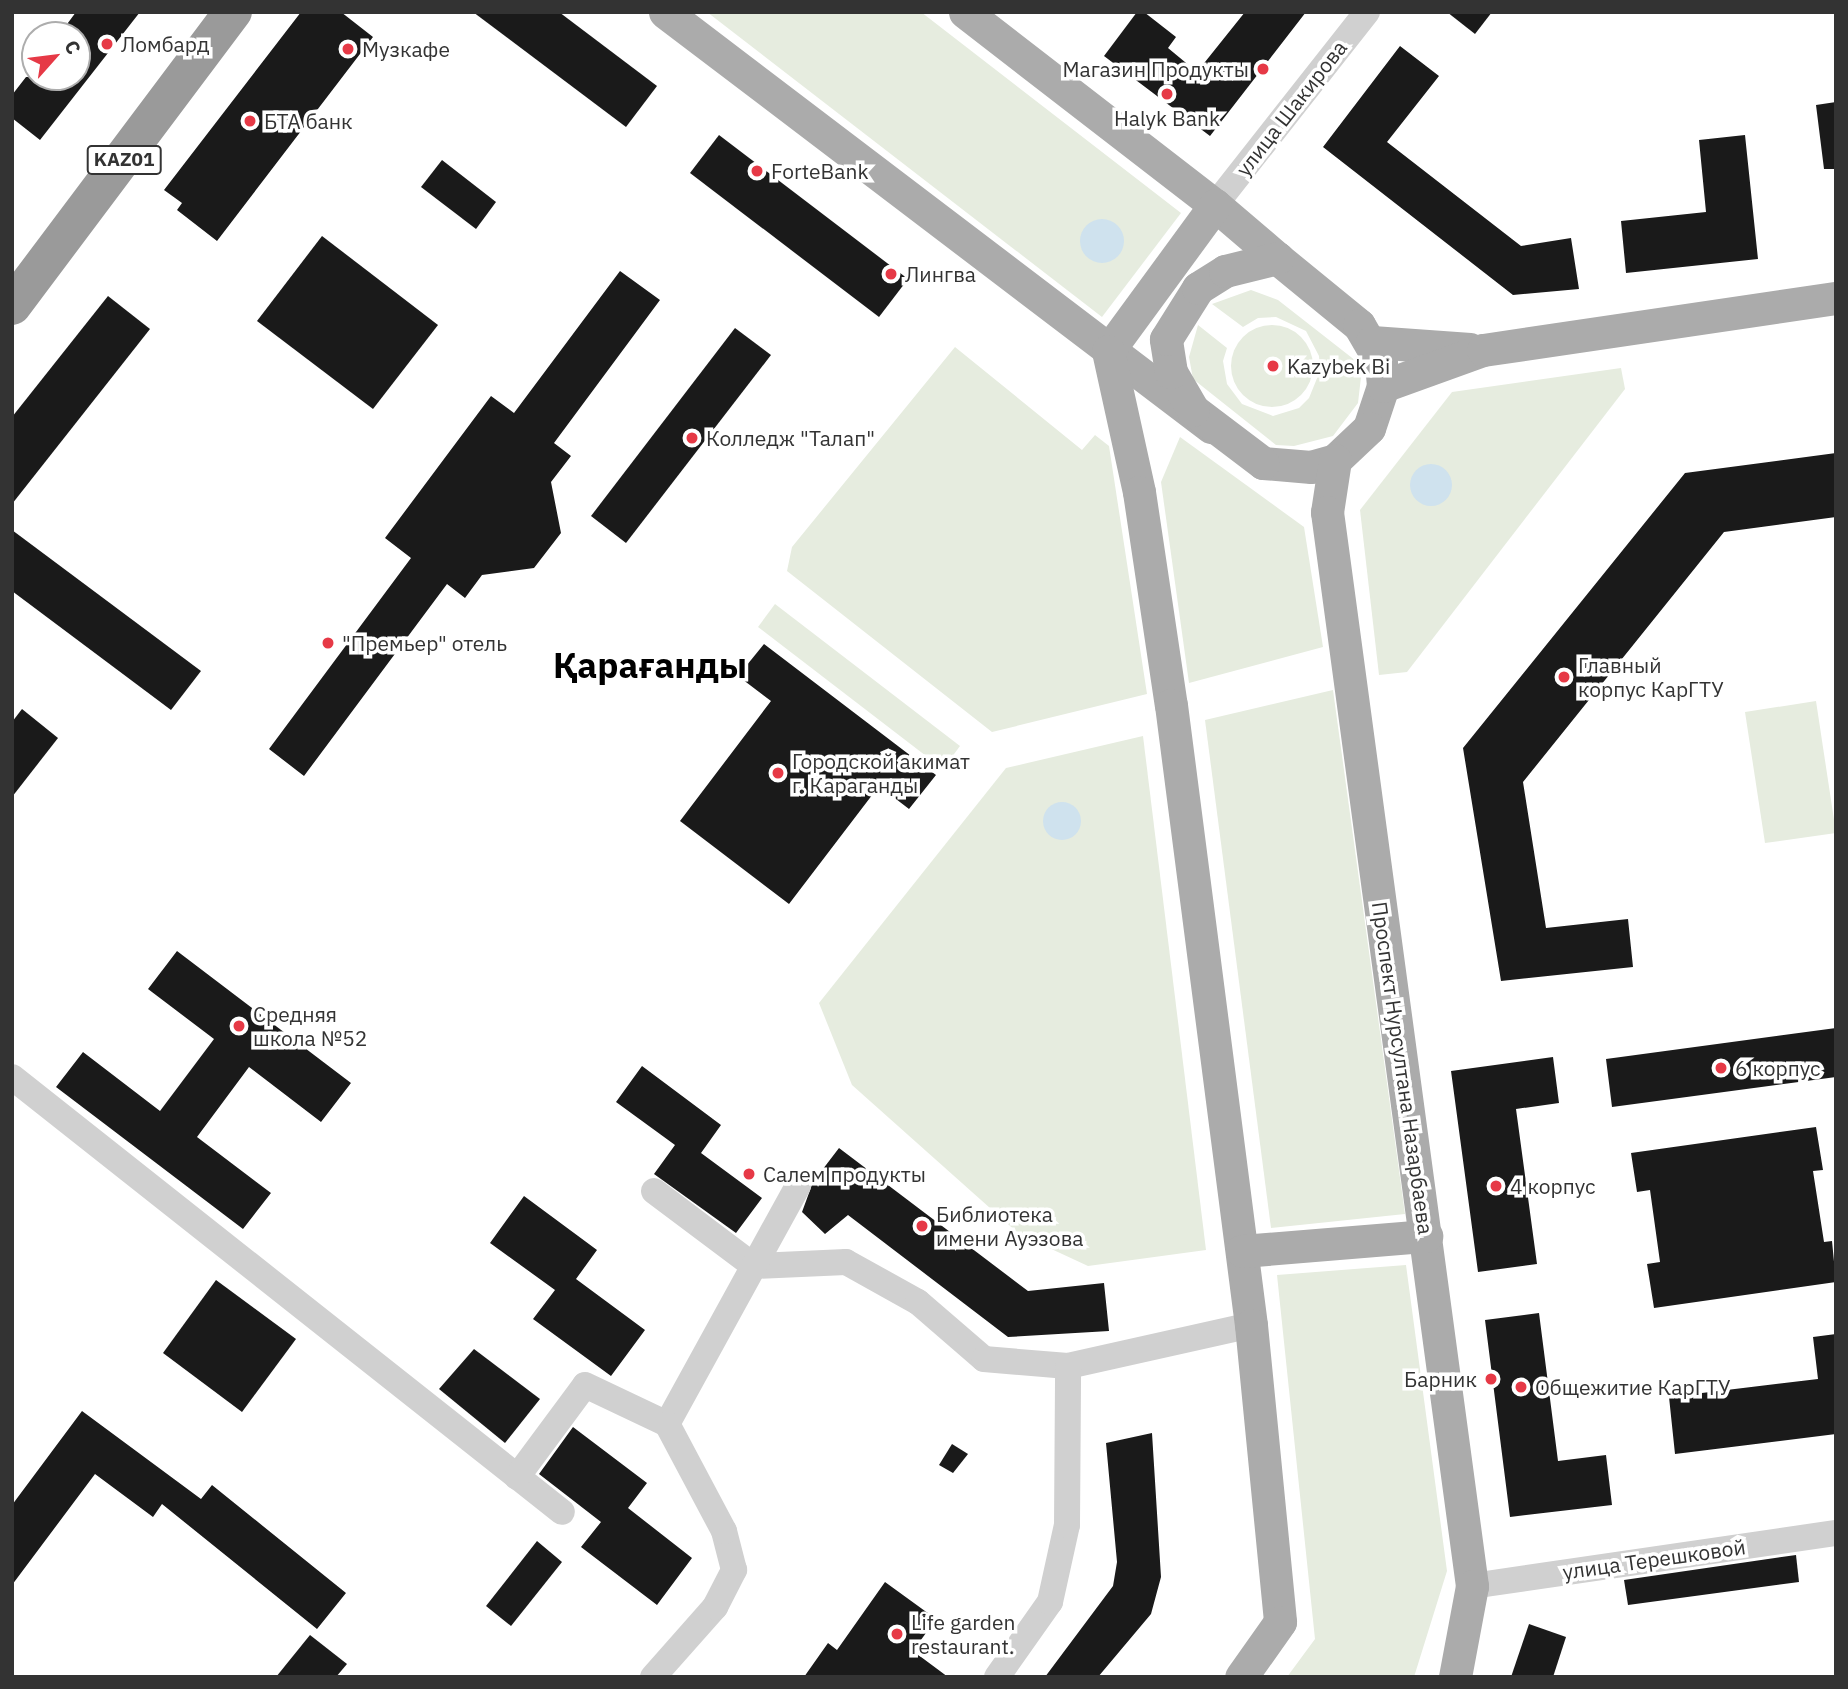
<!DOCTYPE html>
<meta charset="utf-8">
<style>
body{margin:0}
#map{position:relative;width:1848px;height:1689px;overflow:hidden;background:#fff;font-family:"IBM Plex Sans",sans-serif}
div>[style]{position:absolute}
.green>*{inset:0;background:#e6ecdf}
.round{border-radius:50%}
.water>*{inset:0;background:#cfe2ee}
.building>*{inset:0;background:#1a1a1a}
.minor>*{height:26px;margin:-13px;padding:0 13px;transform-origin:13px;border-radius:13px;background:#d0d0d0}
.major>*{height:33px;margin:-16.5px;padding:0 16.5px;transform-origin:16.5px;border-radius:16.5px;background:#ababab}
.highway>*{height:38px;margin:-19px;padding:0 19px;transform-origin:19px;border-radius:19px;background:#9a9a9a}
.dots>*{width:19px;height:19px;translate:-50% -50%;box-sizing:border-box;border:4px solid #fff;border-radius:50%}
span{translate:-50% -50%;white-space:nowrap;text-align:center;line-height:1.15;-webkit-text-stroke:7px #fff;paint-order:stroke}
.shield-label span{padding:2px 5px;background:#fff;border:2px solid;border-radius:5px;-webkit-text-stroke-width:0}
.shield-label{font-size:19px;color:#333;font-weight:700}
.poi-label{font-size:21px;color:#333}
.left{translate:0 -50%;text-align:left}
.right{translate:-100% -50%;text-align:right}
.street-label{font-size:21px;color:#333}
.town-label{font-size:35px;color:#000;font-weight:700}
.frame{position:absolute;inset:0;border:14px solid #333;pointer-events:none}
.north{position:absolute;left:21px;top:21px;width:70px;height:70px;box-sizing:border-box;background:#fff;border:2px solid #adadad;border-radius:50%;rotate:62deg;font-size:19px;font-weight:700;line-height:28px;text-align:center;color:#333}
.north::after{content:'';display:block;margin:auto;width:24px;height:32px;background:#e63946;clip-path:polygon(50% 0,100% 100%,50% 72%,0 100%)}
</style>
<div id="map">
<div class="green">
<div style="clip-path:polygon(707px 12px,921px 12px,1181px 213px,1102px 317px)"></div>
<div style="clip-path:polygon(1251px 290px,1278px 300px,1356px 361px,1361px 377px,1358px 403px,1333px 436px,1294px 446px,1276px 445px,1193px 379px,1189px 357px,1198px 325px,1227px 348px,1223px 361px,1227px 384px,1242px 404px,1273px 416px,1299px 408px,1309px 398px,1320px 371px,1319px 356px,1306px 331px,1276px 317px,1258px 318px,1243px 327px,1212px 304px)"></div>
<div class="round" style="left:1231px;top:325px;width:82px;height:82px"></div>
<div style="clip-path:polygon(955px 347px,1082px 450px,1095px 435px,1109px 446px,1147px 694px,992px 732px,787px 571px,792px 547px)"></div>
<div style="clip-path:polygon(1621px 368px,1625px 389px,1407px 672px,1379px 675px,1360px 510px,1452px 392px)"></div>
<div style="clip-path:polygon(1180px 437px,1304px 527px,1323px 647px,1189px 683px,1161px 482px)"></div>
<div style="clip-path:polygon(775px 604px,960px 746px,943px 769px,758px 627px)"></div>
<div style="clip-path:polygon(1333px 690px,1405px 1214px,1271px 1228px,1205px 720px)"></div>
<div style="clip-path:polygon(1816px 701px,1836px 833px,1765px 843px,1745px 712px)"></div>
<div style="clip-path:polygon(1143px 736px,1206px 1250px,1088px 1266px,1019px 1234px,852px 1085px,819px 1003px,1006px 768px)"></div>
<div style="clip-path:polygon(1406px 1265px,1447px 1571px,1414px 1677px,1287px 1677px,1315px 1639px,1277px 1275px)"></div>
</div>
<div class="water">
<div class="round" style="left:1080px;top:219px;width:44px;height:44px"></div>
<div class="round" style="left:1410px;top:464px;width:42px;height:42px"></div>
<div class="round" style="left:1043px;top:802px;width:38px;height:38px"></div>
</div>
<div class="building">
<div style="clip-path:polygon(76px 12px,140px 12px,40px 140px,12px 118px,12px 95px,26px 77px,77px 77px,77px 35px,59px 35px)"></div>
<div style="clip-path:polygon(301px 12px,341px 12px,373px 37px,217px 241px,177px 210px,182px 203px,164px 190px)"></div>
<div style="clip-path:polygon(473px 12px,559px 12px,657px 86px,626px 127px)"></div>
<div style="clip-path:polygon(1137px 12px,1144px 12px,1176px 37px,1168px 48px,1197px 72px,1245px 12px,1306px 12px,1210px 136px,1104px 56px)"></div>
<div style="clip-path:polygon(1447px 12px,1492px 12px,1475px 34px)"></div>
<div style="clip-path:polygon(1400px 46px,1439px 76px,1387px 142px,1521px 246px,1571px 238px,1579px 289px,1513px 295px,1323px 147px)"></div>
<div style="clip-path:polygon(1836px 102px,1836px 169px,1824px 169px,1816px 105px)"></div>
<div style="clip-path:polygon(719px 135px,908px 279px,879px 317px,690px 173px)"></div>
<div style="clip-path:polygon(1745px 135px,1758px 259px,1626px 273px,1621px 221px,1706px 212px,1699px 140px)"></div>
<div style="clip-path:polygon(442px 160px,496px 202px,476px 229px,421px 187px)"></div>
<div style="clip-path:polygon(322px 236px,438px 325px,373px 409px,257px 321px)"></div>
<div style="clip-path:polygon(620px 271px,660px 300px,554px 443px,571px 456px,551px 482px,561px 533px,534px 568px,482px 575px,465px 598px,447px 584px,304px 776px,269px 749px,411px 558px,385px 538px,491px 396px,514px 413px)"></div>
<div style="clip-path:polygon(108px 296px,150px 329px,12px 504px,12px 417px)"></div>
<div style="clip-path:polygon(735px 328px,771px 355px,626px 543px,591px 516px)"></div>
<div style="clip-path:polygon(1836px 453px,1836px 517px,1724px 532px,1523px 782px,1546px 928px,1628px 919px,1633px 967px,1501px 981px,1463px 748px,1685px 473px)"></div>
<div style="clip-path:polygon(12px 530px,201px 671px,171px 710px,12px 591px)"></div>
<div style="clip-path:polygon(764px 644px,936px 775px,909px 809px,879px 786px,789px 904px,680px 821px,771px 701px,738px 676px)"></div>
<div style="clip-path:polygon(22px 709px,58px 738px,12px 797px,12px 722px)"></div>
<div style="clip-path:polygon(177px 951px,351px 1083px,321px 1122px,249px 1067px,197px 1137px,271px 1193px,243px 1229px,56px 1087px,83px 1052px,160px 1111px,214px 1039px,148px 989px)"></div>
<div style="clip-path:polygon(1836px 1028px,1836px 1077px,1612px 1107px,1606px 1059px)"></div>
<div style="clip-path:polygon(1553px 1057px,1559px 1103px,1516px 1109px,1537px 1264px,1478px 1272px,1451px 1071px)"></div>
<div style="clip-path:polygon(642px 1066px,721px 1125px,701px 1153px,762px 1198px,736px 1233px,654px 1174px,675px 1145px,616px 1102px)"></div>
<div style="clip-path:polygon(1816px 1127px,1823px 1170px,1813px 1171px,1824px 1242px,1832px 1241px,1836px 1282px,1654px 1308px,1647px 1264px,1660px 1262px,1650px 1190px,1637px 1192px,1631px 1153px)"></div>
<div style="clip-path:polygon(839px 1148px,1028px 1291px,1104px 1283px,1109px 1331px,1008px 1337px,848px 1215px,825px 1234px,802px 1212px,813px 1182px)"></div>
<div style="clip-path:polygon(524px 1196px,597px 1250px,576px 1279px,645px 1330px,611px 1376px,533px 1319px,555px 1290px,490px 1243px)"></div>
<div style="clip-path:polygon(216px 1280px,296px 1339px,242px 1412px,163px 1353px)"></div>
<div style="clip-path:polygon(1539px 1313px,1558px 1461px,1606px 1455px,1612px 1505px,1510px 1517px,1485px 1320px)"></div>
<div style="clip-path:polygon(1836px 1334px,1836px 1434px,1675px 1454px,1669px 1397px,1818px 1379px,1813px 1337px)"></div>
<div style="clip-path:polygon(474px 1349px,540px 1399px,505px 1443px,439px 1389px)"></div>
<div style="clip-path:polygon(82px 1411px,201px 1499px,212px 1485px,346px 1593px,317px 1629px,162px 1504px,153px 1517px,95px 1474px,12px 1585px,12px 1505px)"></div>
<div style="clip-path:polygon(573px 1427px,647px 1483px,628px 1508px,692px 1558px,657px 1605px,581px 1547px,601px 1522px,539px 1474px)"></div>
<div style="clip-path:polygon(1152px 1433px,1161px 1577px,1151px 1614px,1098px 1677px,1045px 1677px,1113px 1586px,1117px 1562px,1106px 1443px)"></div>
<div style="clip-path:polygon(952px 1444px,968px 1454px,953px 1473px,939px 1465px)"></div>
<div style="clip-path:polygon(537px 1541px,562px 1562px,511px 1626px,486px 1606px)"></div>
<div style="clip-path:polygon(1796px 1555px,1799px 1582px,1628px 1605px,1624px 1580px)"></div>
<div style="clip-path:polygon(885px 1582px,936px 1619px,913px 1651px,948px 1677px,804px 1677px,828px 1643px,837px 1650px)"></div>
<div style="clip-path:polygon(1529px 1624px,1566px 1637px,1553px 1677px,1511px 1677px)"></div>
<div style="clip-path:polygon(310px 1635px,347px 1664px,336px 1677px,276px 1677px)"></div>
</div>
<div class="minor">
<div style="left:1215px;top:205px;width:246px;rotate:-51.8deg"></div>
<div style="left:12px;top:1077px;width:701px;rotate:38.34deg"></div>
<div style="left:654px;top:1191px;width:125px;rotate:36.9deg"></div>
<div style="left:754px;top:1266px;width:92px;rotate:-2.5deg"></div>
<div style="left:846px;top:1262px;width:82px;rotate:29.1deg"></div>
<div style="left:918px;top:1302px;width:87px;rotate:40.8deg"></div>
<div style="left:984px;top:1359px;width:84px;rotate:4.8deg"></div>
<div style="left:1068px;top:1366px;width:188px;rotate:-12.6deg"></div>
<div style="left:517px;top:1477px;width:114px;rotate:-53.5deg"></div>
<div style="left:585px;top:1385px;width:91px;rotate:25.4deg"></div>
<div style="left:667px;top:1424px;width:272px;rotate:-61.2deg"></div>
<div style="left:1472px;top:1586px;width:368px;rotate:-8.3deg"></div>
<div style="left:653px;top:1677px;width:94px;rotate:-48.5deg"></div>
<div style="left:715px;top:1607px;width:42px;rotate:-62.8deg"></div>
<div style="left:734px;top:1570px;width:40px;rotate:-104.4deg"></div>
<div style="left:724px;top:1531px;width:121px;rotate:-118deg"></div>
<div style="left:997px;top:1677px;width:92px;rotate:-54.8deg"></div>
<div style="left:1050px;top:1602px;width:79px;rotate:-77.6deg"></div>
<div style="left:1067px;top:1525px;width:159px;rotate:-89.6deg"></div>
</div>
<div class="major">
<div style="left:665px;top:12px;width:686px;rotate:37.24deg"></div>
<div style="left:965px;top:12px;width:316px;rotate:37.7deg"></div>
<div style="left:1215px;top:205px;width:82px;rotate:40.5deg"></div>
<div style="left:1215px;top:205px;width:181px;rotate:126.2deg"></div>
<div style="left:1108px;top:351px;width:144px;rotate:77.6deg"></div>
<div style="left:1139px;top:492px;width:215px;rotate:81.5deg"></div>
<div style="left:1171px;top:705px;width:625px;rotate:82.65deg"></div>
<div style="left:1251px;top:1325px;width:298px;rotate:84.4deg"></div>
<div style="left:1280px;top:1622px;width:67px;rotate:125.3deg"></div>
<div style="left:1277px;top:258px;width:106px;rotate:39.3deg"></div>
<div style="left:1359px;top:325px;width:44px;rotate:59.9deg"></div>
<div style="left:1381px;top:363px;width:23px;rotate:85deg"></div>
<div style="left:1383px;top:386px;width:44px;rotate:108.4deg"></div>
<div style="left:1369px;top:428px;width:47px;rotate:136.7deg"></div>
<div style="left:1335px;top:460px;width:25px;rotate:164deg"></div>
<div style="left:1311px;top:467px;width:48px;rotate:-175.2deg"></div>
<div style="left:1263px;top:463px;width:88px;rotate:-142.9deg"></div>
<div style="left:1193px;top:410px;width:44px;rotate:-120.1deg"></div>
<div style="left:1171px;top:372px;width:33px;rotate:-99deg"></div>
<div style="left:1166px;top:339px;width:60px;rotate:-57.9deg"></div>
<div style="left:1198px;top:288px;width:32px;rotate:-32deg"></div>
<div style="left:1225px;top:271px;width:54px;rotate:-14deg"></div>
<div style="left:1372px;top:342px;width:98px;rotate:4.1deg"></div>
<div style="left:1383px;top:386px;width:106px;rotate:-19.8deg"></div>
<div style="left:1483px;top:350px;width:357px;rotate:-8.4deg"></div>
<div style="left:1335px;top:460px;width:53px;rotate:98.7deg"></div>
<div style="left:1327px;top:512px;width:1084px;rotate:82.31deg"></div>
<div style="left:1472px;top:1586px;width:93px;rotate:100.6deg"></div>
<div style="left:1242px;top:1251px;width:185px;rotate:-4.7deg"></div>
</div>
<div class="highway">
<div style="left:12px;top:306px;width:368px;rotate:-53.1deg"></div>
</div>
<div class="dots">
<div style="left:107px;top:44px;background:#e63946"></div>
<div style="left:348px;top:49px;background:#e63946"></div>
<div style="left:1263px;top:69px;background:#e63946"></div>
<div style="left:1167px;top:94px;background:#e63946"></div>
<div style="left:250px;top:121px;background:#e63946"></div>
<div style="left:757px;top:171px;background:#e63946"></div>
<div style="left:891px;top:274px;background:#e63946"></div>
<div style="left:1273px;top:366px;background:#e63946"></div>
<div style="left:692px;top:438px;background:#e63946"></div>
<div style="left:328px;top:643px;background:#e63946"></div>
<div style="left:1564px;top:677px;background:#e63946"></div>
<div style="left:778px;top:773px;background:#e63946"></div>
<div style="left:239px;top:1026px;background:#e63946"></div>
<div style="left:1721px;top:1068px;background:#e63946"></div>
<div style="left:749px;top:1174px;background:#e63946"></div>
<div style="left:1496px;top:1186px;background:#e63946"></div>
<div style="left:922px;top:1226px;background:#e63946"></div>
<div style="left:1491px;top:1379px;background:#e63946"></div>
<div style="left:1521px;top:1387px;background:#e63946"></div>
<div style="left:897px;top:1634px;background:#e63946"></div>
</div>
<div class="shield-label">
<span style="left:124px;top:160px">KАZ01</span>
</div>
<div class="poi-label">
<span class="left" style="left:121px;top:44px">Ломбард</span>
<span class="left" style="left:362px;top:49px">Музкафе</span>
<span class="right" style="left:1249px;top:69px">Магазин Продукты</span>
<span style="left:1167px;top:118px">Halyk Bank</span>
<span class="left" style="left:264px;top:121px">БТА банк</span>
<span class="left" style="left:771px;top:171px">ForteBank</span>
<span class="left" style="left:905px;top:274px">Лингва</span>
<span class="left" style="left:1287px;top:366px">Kazybek Bi</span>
<span class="left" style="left:706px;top:438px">Колледж "Талап"</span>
<span class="left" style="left:342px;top:643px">"Премьер" отель</span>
<span class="left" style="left:1578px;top:677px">Главный<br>корпус КарГТУ</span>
<span class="left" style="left:792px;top:773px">Городской акимат<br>г. Караганды</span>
<span class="left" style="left:253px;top:1026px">Средняя<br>школа №52</span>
<span class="left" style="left:1735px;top:1068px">6 корпус</span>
<span class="left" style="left:763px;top:1174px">Салем продукты</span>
<span class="left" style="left:1510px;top:1186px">4 корпус</span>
<span class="left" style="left:936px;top:1226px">Библиотека<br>имени Ауэзова</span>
<span class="right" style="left:1477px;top:1379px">Барник</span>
<span class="left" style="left:1535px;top:1387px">Общежитие КарГТУ</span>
<span class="left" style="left:911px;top:1634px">Life garden<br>restaurant.</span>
</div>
<div class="street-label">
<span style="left:1291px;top:108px;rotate:-52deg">улица Шакирова</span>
<span style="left:1403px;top:1068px;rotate:82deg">Проспект Нурсултана Назарбаева</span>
<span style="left:1654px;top:1559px;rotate:-8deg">улица Терешковой</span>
</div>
<div class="town-label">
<span style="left:650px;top:665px">Қарағанды</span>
</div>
<div class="frame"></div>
<div class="north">С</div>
</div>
